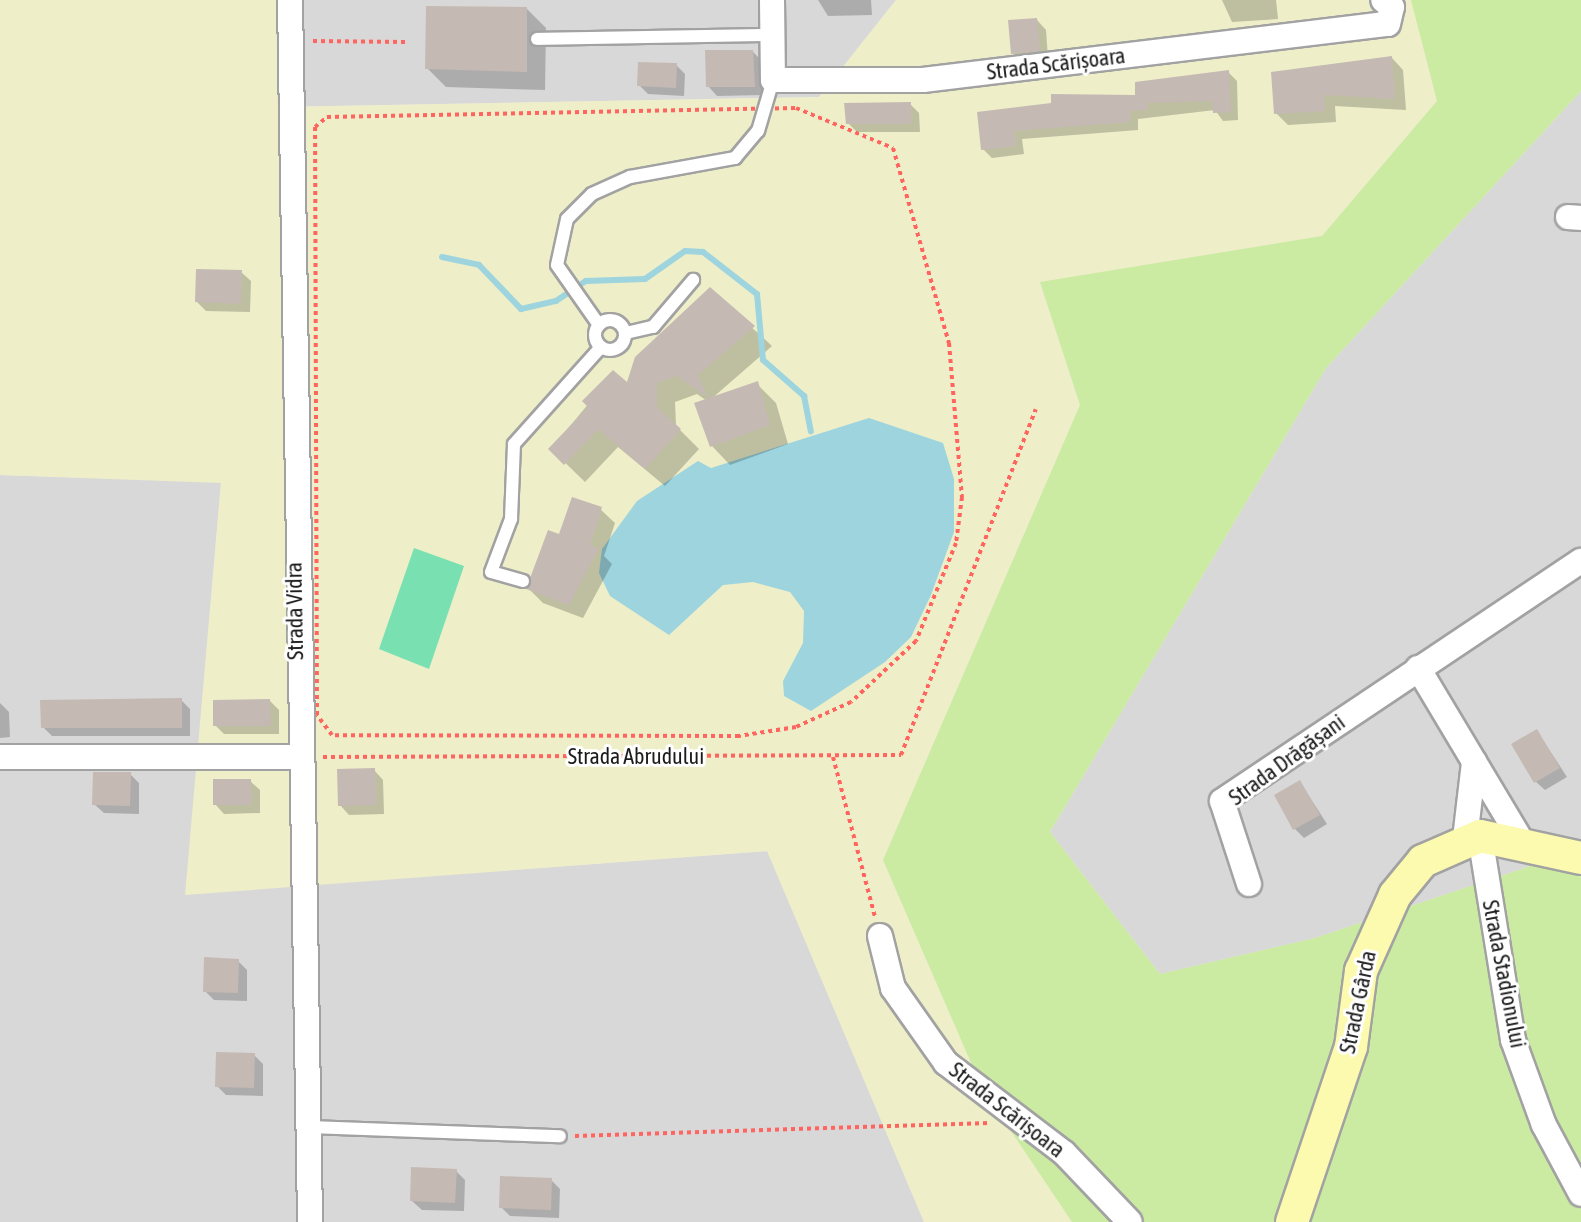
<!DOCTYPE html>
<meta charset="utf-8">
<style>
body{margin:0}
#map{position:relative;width:1581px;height:1222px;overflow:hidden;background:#ede8e0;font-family:"Asap Condensed",sans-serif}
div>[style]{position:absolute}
.residential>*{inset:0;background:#d9d8d8}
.farmland>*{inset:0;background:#eeeec9}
.grass>*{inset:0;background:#cbeba2}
.pitch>*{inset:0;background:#79e1b1}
.water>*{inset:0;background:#9dd4de}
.shadow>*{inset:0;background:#0003}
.stream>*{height:6px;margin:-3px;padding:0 3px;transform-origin:3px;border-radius:3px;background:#9dd4de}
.building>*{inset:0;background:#c5b9b3}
.path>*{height:4px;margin-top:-2px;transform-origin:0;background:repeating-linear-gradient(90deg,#ff645f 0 4px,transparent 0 8px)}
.roads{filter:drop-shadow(2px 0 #a2a2a2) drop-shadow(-2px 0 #a2a2a2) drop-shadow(0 2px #a2a2a2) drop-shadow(0 -2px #a2a2a2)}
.lane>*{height:12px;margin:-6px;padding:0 6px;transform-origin:6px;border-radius:6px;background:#fff}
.lane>.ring{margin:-6px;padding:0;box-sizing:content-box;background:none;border:12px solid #fff;border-radius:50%}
.street>*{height:24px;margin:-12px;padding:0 12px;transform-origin:12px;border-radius:12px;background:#fff}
.secondary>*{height:32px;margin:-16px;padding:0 16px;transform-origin:16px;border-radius:16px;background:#fcfaaf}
span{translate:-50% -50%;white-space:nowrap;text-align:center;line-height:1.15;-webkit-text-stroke:6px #fff;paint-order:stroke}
.street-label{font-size:22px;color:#1b1b1b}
</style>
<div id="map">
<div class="residential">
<div style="clip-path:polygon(276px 0,896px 0,819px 97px,277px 107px)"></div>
<div style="clip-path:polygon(1581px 91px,1581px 849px,1315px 938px,1160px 974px,1050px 832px,1326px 368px)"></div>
<div style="clip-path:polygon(0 475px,221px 482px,186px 894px,768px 851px,924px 1222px,0 1222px)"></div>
</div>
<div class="farmland">
<div style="clip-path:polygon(0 0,276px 0,278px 107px,819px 97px,896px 0,1411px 0,1437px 101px,1322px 236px,1040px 283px,1080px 405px,883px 860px,982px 1088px,1072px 1222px,924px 1222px,767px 851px,185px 895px,221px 483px,0 475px)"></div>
</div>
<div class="grass">
<div style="clip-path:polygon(1411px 0,1581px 0,1581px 91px,1326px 368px,1050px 832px,1160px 974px,1315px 938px,1581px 849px,1581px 1222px,1072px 1222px,982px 1088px,883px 860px,1080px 405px,1040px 282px,1322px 236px,1437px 101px)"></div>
</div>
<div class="pitch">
<div style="clip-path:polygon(414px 548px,464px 566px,429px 669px,379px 649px)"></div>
</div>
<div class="water">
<div style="clip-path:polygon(869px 418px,943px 443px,954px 479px,954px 532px,931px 595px,911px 637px,885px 662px,811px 711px,784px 696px,783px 681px,803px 643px,804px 611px,790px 592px,753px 582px,723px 585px,669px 635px,610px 596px,599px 573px,602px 549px,637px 501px,698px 461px,711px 468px)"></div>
</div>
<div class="shadow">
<div style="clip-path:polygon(818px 0,871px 0,872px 15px,828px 16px)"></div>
<div style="clip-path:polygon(1222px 0,1276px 0,1278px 19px,1232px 22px)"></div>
<div style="clip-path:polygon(527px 9px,546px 28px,545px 90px,446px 87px,427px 68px)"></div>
<div style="clip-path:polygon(1037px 20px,1046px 30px,1048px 59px,1022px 62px,1013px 53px)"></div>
<div style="clip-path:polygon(753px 52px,762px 61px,763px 95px,717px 96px,708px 86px)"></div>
<div style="clip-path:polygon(1392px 58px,1403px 70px,1406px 110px,1335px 106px,1336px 122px,1288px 125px,1276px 113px)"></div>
<div style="clip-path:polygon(676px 65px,685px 74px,684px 96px,648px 94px,639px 85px)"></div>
<div style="clip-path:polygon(1228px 72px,1237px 81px,1238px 120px,1223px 121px,1215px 110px,1138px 119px,1138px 130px,1022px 139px,1024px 154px,992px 158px,983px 149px,979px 114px,1137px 97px)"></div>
<div style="clip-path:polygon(910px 104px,919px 113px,920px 132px,857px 132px,848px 123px)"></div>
<div style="clip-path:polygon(241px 272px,251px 281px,250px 312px,206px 311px,197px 302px)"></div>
<div style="clip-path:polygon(710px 289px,772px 346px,710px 400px,757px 384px,776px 403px,788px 444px,730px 465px,712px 446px,707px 401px,697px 394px,675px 402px,676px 426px,699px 449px,665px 486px,618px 447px,585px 482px,551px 449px,614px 373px,628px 385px)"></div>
<div style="clip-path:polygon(600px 509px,615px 523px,604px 556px,612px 564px,583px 618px,543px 603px,529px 589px,560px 536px)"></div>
<div style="clip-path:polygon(181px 700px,190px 709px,190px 736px,52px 736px,43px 727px)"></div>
<div style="clip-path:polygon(270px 701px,279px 710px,279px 734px,224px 734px,215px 725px)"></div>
<div style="clip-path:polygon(0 703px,9px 712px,10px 737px,0 738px)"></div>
<div style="clip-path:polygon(1537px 731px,1567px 777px,1545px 790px,1535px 781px)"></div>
<div style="clip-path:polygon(374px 770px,383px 780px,384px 814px,349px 815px,340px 805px)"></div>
<div style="clip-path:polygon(130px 774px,139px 783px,139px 814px,104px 813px,94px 804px)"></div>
<div style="clip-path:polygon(250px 781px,260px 790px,260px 813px,224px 814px,215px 804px)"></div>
<div style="clip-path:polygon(1300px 782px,1327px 824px,1304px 838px,1295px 829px)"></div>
<div style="clip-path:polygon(238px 961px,247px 970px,247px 1001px,214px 1000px,205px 991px)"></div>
<div style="clip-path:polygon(254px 1055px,263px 1064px,263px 1096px,226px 1095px,217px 1086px)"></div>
<div style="clip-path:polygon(456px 1171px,465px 1180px,464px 1211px,422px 1210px,412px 1201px)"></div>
<div style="clip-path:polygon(551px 1180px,560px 1189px,559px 1218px,510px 1216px,501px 1207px)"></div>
</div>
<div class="stream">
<div style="left:442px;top:257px;width:38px;rotate:12deg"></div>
<div style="left:479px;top:265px;width:61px;rotate:46.3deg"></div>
<div style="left:521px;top:309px;width:36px;rotate:-13deg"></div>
<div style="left:556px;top:301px;width:36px;rotate:-34deg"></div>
<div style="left:586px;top:281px;width:59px;rotate:-1.9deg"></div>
<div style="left:645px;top:279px;width:49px;rotate:-35deg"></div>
<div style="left:685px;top:251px;width:18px;rotate:3deg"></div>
<div style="left:703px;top:252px;width:68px;rotate:37.9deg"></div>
<div style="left:757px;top:294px;width:66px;rotate:84.8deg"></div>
<div style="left:763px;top:360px;width:55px;rotate:41.3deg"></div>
<div style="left:804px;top:396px;width:36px;rotate:79deg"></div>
</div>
<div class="building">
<div style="clip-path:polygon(426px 6px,527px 7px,527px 72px,425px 69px)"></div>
<div style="clip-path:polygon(1037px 18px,1040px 51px,1011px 54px,1008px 20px)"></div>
<div style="clip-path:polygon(705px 50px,753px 50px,755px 87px,706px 87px)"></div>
<div style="clip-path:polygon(1392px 56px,1395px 99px,1324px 95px,1325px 111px,1274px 114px,1271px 72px)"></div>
<div style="clip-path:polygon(638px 62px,677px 63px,676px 88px,637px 86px)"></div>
<div style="clip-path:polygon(1229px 70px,1231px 112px,1213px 113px,1212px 101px,1148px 103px,1148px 110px,1130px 111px,1130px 122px,1014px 131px,1016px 146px,981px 150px,977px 112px,1051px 103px,1051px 94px,1135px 95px,1135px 82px)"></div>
<div style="clip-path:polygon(911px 102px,911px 124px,846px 124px,844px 103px)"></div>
<div style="clip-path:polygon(196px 269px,242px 270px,241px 304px,195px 302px)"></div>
<div style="clip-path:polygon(710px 287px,755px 326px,698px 375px,707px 397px,677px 376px,657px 383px,657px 407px,681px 429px,645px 469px,598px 429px,564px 465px,548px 449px,588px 407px,582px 401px,613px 370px,627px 382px,635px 357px)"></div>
<div style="clip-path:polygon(758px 381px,770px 425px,710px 447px,694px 403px)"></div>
<div style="clip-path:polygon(572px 497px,602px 507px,590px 545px,599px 548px,569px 605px,526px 589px,548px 530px,559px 534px)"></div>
<div style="clip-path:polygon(182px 698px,182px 728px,41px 728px,40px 700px)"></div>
<div style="clip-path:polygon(270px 699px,271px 726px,213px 726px,213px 700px)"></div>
<div style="clip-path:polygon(1537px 729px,1560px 768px,1534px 783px,1511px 744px)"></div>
<div style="clip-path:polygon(375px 768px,376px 805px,338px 806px,337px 769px)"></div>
<div style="clip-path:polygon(93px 772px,131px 772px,130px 806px,92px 805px)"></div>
<div style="clip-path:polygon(213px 779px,251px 779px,252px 805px,213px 805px)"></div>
<div style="clip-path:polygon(1300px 780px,1320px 815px,1293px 830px,1274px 795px)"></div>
<div style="clip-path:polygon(204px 957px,239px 959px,238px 993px,203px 992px)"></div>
<div style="clip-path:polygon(216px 1052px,255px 1053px,254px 1088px,215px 1087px)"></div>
<div style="clip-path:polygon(411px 1167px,457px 1169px,455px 1203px,410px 1201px)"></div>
<div style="clip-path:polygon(500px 1176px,552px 1178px,551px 1210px,499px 1208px)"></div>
</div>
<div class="path">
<div style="left:313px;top:41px;width:94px;rotate:0.6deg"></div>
<div style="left:796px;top:108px;width:105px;rotate:22.4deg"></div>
<div style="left:893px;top:148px;width:203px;rotate:74deg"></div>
<div style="left:949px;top:343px;width:155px;rotate:85.2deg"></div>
<div style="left:962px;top:497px;width:46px;rotate:97.4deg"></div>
<div style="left:956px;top:543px;width:106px;rotate:112.2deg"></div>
<div style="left:916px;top:641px;width:89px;rotate:136.8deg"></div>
<div style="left:851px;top:702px;width:60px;rotate:155.6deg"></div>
<div style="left:796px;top:727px;width:58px;rotate:171deg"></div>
<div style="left:739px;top:736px;width:407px;rotate:-179.9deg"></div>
<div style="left:332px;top:735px;width:25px;rotate:-127deg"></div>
<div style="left:317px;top:715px;width:588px;rotate:-90.19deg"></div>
<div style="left:315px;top:127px;width:16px;rotate:-40deg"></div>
<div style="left:327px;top:117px;width:469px;rotate:-1.1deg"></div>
<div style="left:323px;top:757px;width:578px;rotate:-0.2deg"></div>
<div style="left:901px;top:755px;width:371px;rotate:-68.7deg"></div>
<div style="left:833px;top:757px;width:165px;rotate:75.3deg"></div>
<div style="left:575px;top:1136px;width:415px;rotate:-1.8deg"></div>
</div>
<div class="roads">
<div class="lane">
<div style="left:537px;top:39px;width:235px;rotate:-1deg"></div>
<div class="ring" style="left:595px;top:320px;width:18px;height:18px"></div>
<div style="left:599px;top:325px;width:73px;rotate:-125deg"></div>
<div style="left:557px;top:265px;width:47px;rotate:-77.7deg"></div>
<div style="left:567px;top:219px;width:35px;rotate:-45deg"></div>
<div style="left:592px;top:194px;width:42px;rotate:-24.1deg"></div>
<div style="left:630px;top:177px;width:107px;rotate:-10.3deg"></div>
<div style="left:735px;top:158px;width:35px;rotate:-50deg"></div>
<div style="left:758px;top:131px;width:53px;rotate:-73.6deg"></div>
<div style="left:626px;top:333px;width:28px;rotate:-13deg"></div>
<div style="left:653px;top:327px;width:62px;rotate:-49.6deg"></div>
<div style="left:523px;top:581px;width:33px;rotate:-164deg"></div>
<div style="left:491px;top:572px;width:57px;rotate:-69.3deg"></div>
<div style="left:511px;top:519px;width:75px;rotate:-87.7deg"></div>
<div style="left:514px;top:444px;width:130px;rotate:-48.1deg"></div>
<div style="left:309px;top:1127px;width:251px;rotate:2.1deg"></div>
</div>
<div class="street">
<div style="left:290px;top:0;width:1222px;rotate:89.06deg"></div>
<div style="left:772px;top:0;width:80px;rotate:89.3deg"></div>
<div style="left:773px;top:80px;width:150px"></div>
<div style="left:923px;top:80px;width:468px;rotate:-6.9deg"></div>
<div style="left:1388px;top:24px;width:17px;rotate:-77deg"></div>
<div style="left:1392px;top:7px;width:11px;rotate:-142deg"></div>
<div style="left:1568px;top:217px;width:13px;rotate:4deg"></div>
<div style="left:1418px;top:668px;width:200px;rotate:59.1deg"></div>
<div style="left:0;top:757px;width:297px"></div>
<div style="left:1480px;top:836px;width:207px;rotate:80.8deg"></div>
<div style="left:1513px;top:1040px;width:90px;rotate:70deg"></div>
<div style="left:1544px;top:1125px;width:78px;rotate:61.8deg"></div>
<div style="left:1465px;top:839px;width:78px;rotate:-83.3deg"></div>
<div style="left:1249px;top:884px;width:87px;rotate:-108deg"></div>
<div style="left:1222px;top:801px;width:432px;rotate:-33.8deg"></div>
<div style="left:880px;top:936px;width:54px;rotate:76deg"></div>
<div style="left:893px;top:988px;width:92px;rotate:54.8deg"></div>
<div style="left:946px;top:1063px;width:148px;rotate:37.3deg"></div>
<div style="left:1064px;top:1153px;width:95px;rotate:46.3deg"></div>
</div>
<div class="secondary">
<div style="left:1292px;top:1222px;width:185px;rotate:-71.4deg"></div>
<div style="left:1351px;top:1047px;width:77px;rotate:-82.5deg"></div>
<div style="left:1361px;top:971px;width:83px;rotate:-65.9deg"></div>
<div style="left:1395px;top:895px;width:44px;rotate:-50.5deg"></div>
<div style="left:1423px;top:861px;width:62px;rotate:-23.7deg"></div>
<div style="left:1480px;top:836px;width:103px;rotate:12.3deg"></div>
</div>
</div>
<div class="street-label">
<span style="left:1056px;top:64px;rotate:-7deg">Strada Scărișoara</span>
<span style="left:295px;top:611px;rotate:-91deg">Strada Vidra</span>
<span style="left:636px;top:757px">Strada Abrudului</span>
<span style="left:1287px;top:760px;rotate:-36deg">Strada Drăgășani</span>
<span style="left:1504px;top:974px;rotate:79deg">Strada Stadionului</span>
<span style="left:1358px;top:1002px;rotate:-78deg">Strada Gârda</span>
<span style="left:1007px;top:1110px;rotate:38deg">Strada Scărișoara</span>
</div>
</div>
